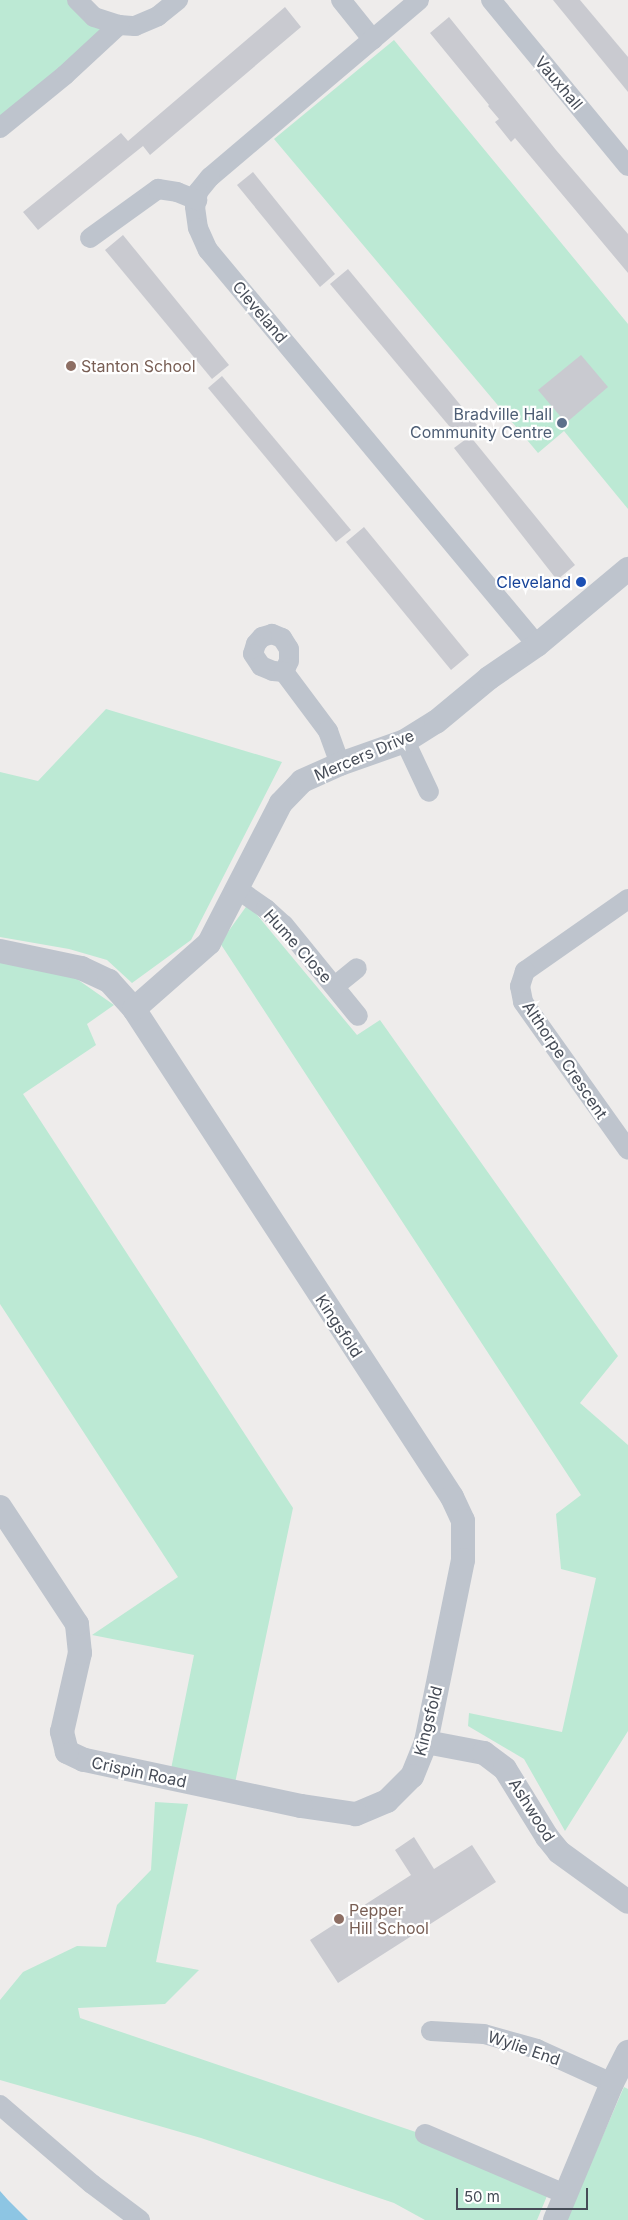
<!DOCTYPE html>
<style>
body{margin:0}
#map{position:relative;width:628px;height:2220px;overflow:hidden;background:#eeeceb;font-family:Inter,sans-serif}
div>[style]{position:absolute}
.green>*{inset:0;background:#bce9d4}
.water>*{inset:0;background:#8dc5e3}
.building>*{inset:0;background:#c9cad0}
.minor>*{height:20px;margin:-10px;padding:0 10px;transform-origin:10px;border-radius:10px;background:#bec4cd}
.tertiary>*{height:24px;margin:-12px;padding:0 12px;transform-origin:12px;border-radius:12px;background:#bec4cd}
.dots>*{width:14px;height:14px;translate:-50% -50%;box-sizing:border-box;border:2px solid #fff;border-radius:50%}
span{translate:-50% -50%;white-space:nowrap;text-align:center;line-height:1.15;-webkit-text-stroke:4.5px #fff;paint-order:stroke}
.street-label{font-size:16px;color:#464c57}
.education-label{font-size:16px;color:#785e54}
.left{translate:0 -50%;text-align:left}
.service-label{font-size:16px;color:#4e5e75}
.right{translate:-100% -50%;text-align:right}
.transit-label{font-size:16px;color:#164399}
.scale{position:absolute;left:456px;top:2188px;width:132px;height:22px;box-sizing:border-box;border:2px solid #464c57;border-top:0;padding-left:6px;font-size:15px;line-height:18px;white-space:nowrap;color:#464c57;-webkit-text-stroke:4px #fff;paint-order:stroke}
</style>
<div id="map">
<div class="green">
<div style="clip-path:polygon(0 0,77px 0,119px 25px,0 128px)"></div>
<div style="clip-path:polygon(394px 40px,628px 324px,628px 509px,564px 431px,538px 453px,274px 139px)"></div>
<div style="clip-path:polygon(106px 709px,282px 762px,191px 940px,132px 983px,107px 960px,69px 949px,0 937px,0 772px,38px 781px)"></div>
<div style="clip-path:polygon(248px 904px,357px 1035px,380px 1020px,618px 1356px,580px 1403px,628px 1445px,628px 1731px,565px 1831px,524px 1759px,468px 1726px,469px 1713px,562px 1732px,596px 1578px,561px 1569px,556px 1514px,581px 1495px,220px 943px)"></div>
<div style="clip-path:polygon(0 961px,74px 977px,114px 1005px,87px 1024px,96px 1045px,23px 1094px,293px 1508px,235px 1783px,171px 1769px,194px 1655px,92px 1635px,178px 1577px,0 1304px)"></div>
<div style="clip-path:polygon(155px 1802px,188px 1804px,156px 1962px,199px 1970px,165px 2004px,78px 2008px,80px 2018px,451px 2144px,547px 2196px,537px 2220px,425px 2220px,394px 2203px,201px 2138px,0 2080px,0 2000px,23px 1972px,77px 1946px,106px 1947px,117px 1905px,151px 1870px)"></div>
<div style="clip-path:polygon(624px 2087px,628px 2089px,628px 2220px,566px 2220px)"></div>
</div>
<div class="water">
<div style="clip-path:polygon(0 2191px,8px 2200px,28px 2220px,0 2220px)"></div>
</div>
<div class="building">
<div style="clip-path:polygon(553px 0,580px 0,628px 57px,628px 92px)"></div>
<div style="clip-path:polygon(285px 7px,301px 27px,150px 155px,143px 146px,38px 230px,23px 212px,121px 133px,128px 141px)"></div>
<div style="clip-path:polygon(449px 17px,556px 150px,628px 234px,628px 273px,515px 138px,511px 142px,495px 122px,499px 119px,488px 106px,489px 105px,430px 33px)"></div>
<div style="clip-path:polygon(253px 172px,335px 274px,320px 287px,237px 185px)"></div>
<div style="clip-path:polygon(123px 235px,229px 365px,212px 379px,105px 250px)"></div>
<div style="clip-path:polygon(348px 269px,477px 425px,460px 439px,330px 284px)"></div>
<div style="clip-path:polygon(581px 355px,608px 387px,566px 423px,538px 390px)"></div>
<div style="clip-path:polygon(222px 376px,351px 530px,336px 542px,208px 388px)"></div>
<div style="clip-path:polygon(470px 436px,575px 565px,557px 580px,454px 448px)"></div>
<div style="clip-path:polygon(364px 527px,469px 655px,451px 670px,346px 542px)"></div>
<div style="clip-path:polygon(414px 1837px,434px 1869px,472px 1845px,496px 1882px,338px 1983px,310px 1940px,411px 1875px,395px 1850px)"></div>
</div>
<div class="minor">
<div style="left:77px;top:0;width:24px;rotate:45deg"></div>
<div style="left:94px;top:17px;width:26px;rotate:18deg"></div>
<div style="left:119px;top:25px;width:16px;rotate:4deg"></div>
<div style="left:135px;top:26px;width:25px;rotate:-23deg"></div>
<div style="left:158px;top:16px;width:26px;rotate:-39deg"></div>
<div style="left:341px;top:0;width:51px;rotate:51.3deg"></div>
<div style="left:419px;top:0;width:274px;rotate:139.7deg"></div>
<div style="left:210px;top:177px;width:19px;rotate:129deg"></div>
<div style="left:198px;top:192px;width:15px;rotate:101deg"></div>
<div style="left:195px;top:207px;width:21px;rotate:82deg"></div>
<div style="left:198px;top:228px;width:24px;rotate:66deg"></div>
<div style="left:208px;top:250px;width:514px;rotate:50.21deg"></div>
<div style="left:491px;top:0;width:215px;rotate:50.5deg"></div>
<div style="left:0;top:128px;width:84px;rotate:-39.2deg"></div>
<div style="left:65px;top:75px;width:74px;rotate:-42.8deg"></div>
<div style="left:90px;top:238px;width:84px;rotate:-35.8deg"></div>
<div style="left:158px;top:189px;width:19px;rotate:9deg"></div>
<div style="left:177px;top:192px;width:22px;rotate:22deg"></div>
<div style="left:284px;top:672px;width:12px;rotate:-66deg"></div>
<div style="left:289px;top:661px;width:12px;rotate:-90deg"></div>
<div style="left:289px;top:649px;width:13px;rotate:-122deg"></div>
<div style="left:282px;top:638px;width:11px;rotate:-158deg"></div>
<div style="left:272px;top:634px;width:10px;rotate:163deg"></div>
<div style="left:262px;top:637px;width:9px;rotate:131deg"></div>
<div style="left:256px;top:644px;width:10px;rotate:107deg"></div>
<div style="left:253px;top:654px;width:14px;rotate:56deg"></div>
<div style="left:261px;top:666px;width:13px;rotate:23deg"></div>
<div style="left:273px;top:671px;width:11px;rotate:5deg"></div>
<div style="left:284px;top:672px;width:74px;rotate:53.3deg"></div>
<div style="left:328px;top:731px;width:35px;rotate:70deg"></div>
<div style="left:405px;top:741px;width:56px;rotate:64.8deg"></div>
<div style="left:236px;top:888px;width:37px;rotate:35deg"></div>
<div style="left:266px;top:909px;width:24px;rotate:42deg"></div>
<div style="left:284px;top:925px;width:117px;rotate:50.9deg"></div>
<div style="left:628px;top:899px;width:126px;rotate:145deg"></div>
<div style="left:525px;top:971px;width:16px;rotate:108deg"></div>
<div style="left:520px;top:986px;width:16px;rotate:79deg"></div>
<div style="left:523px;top:1002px;width:181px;rotate:54.6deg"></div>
<div style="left:335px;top:986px;width:28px;rotate:-39deg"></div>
<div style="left:431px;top:2031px;width:53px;rotate:3.2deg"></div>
<div style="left:484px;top:2034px;width:55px;rotate:15.8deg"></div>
<div style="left:537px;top:2049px;width:82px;rotate:24.4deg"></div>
<div style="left:0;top:2105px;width:121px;rotate:40.7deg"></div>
<div style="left:92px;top:2184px;width:60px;rotate:36.9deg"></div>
<div style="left:425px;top:2134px;width:152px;rotate:23.2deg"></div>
</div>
<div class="tertiary">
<div style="left:0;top:951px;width:83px;rotate:11.9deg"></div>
<div style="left:81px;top:968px;width:31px;rotate:25deg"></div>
<div style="left:109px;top:981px;width:38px;rotate:48deg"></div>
<div style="left:134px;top:1009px;width:582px;rotate:56.91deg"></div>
<div style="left:452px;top:1497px;width:26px;rotate:65deg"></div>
<div style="left:463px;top:1521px;width:39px;rotate:90deg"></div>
<div style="left:463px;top:1560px;width:186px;rotate:101.5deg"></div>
<div style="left:426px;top:1742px;width:37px;rotate:112deg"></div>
<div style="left:412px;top:1776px;width:35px;rotate:135deg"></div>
<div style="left:387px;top:1801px;width:34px;rotate:157deg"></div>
<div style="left:356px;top:1814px;width:56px;rotate:-171.7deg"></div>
<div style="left:301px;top:1806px;width:222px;rotate:-168deg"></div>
<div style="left:84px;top:1760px;width:19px;rotate:-155deg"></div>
<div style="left:67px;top:1752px;width:21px;rotate:-104deg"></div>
<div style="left:62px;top:1732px;width:81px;rotate:-77.2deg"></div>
<div style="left:80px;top:1653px;width:29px;rotate:-96deg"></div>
<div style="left:77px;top:1624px;width:140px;rotate:-123.3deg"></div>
<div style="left:134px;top:1009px;width:100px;rotate:-41.3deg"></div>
<div style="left:209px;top:943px;width:157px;rotate:-62.8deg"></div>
<div style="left:281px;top:803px;width:30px;rotate:-46deg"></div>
<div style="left:302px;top:781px;width:42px;rotate:-24.1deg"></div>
<div style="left:340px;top:764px;width:69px;rotate:-19.5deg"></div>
<div style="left:405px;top:741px;width:36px;rotate:-32deg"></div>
<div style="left:436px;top:722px;width:69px;rotate:-39.7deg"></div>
<div style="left:489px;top:678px;width:58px;rotate:-34.5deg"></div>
<div style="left:537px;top:645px;width:119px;rotate:-39.9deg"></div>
<div style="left:426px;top:1742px;width:59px;rotate:10.7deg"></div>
<div style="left:484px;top:1753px;width:26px;rotate:37deg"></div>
<div style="left:505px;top:1769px;width:80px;rotate:58.3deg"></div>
<div style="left:547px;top:1837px;width:19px;rotate:51deg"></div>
<div style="left:559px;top:1852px;width:85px;rotate:35.9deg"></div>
<div style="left:555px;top:2220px;width:148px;rotate:-67.4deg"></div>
<div style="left:612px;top:2083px;width:35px;rotate:-63deg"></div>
</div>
<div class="dots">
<div style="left:71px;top:366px;background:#8d6e63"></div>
<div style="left:562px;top:423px;background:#5c6f8a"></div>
<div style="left:581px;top:582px;background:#1a4fb4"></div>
<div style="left:339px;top:1919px;background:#8d6e63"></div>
</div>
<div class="street-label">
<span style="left:559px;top:83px;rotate:50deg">Vauxhall</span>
<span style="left:260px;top:312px;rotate:50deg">Cleveland</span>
<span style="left:364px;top:755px;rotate:-23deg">Mercers Drive</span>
<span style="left:298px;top:946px;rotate:48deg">Hume Close</span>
<span style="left:565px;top:1060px;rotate:56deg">Althorpe Crescent</span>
<span style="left:339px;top:1326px;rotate:57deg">Kingsfold</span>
<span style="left:428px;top:1721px;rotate:-76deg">Kingsfold</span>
<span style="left:139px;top:1772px;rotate:12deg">Crispin Road</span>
<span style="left:532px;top:1810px;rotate:58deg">Ashwood</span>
<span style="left:524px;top:2048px;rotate:19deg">Wylie End</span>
</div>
<div class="education-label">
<span class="left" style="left:81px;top:366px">Stanton School</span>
<span class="left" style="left:349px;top:1919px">Pepper<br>Hill School</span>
</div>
<div class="service-label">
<span class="right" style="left:552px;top:423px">Bradville Hall<br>Community Centre</span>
</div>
<div class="transit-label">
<span class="right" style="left:571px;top:582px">Cleveland</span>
</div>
<div class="scale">50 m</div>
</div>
